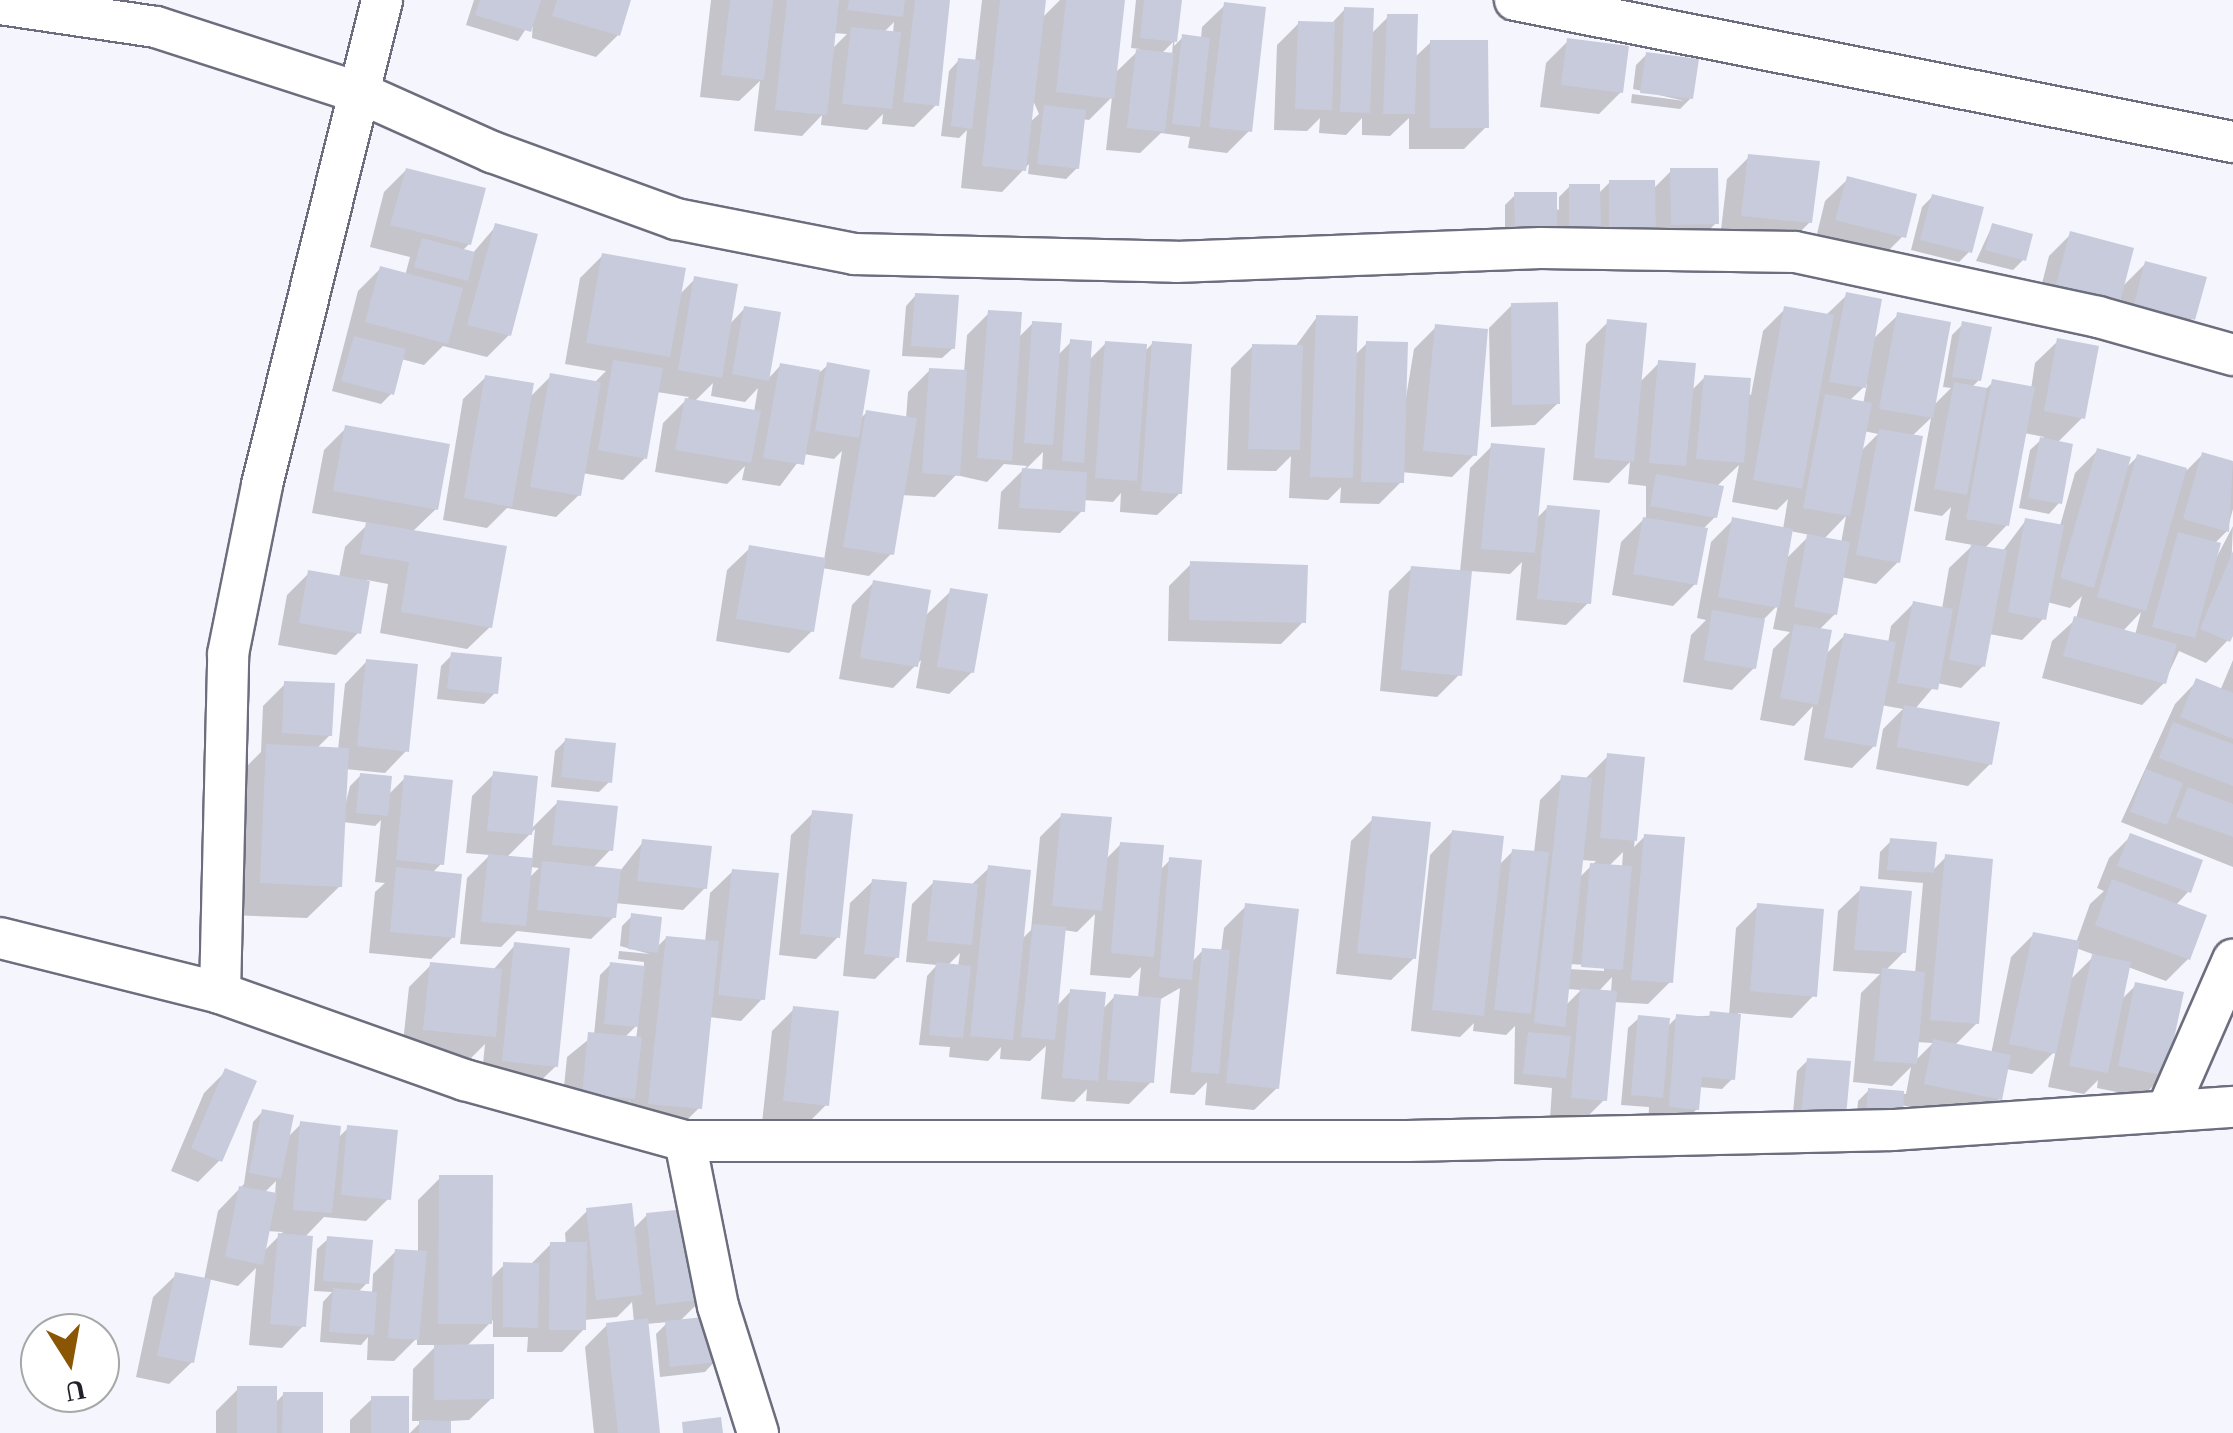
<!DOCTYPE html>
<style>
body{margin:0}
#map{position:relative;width:2233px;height:1433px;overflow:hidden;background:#f5f6fd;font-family:Georgia,serif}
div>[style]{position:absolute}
.shadow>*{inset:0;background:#0003}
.building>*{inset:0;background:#c8cbdc}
.roads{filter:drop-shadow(2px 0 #6c6e7e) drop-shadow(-2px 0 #6c6e7e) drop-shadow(0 2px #6c6e7e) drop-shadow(0 -2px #6c6e7e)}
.street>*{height:40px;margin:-20px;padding:0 20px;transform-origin:20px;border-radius:20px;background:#fff}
span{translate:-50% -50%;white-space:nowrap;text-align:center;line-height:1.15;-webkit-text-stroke:10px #fff;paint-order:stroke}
.north{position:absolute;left:20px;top:1313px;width:100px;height:100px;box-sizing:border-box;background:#fff;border:2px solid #a6a7a9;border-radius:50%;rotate:169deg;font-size:28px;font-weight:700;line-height:40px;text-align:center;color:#212229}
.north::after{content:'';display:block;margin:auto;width:35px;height:45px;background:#8a5603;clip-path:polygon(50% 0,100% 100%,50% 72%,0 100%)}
</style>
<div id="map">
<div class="shadow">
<div style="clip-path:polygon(474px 0,628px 0,618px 35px,596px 57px,532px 38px,533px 18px,518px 41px,466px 25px)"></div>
<div style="clip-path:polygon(evenodd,711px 0,948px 0,936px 105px,914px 127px,882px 124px,883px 114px,867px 130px,821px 125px,822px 115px,802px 136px,754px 131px,760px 81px,739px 101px,700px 97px,711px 0,894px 22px,893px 33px,884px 32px,894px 22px,711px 0,833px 33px,847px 34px,831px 50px,833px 33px)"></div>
<div style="clip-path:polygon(evenodd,982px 0,1043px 0,1041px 19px,1060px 0,1123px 0,1114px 74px,1140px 49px,1131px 48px,1136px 0,1179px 0,1174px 46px,1183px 37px,1201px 39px,1202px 27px,1225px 5px,1250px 130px,1227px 153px,1188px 148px,1190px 137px,1161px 133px,1140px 153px,1106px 150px,1112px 97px,1089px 120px,1082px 119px,1077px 168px,1066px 179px,1028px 174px,1029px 164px,1002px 192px,961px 188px,967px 130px,959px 138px,941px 136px,949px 71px,959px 60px,975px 62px,982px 0,1173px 42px,1172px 55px,1161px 54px,1173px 42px,982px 0,1032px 98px,1039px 114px,1029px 123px,1032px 98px)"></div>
<div style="clip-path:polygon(1345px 9px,1371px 34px,1388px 17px,1414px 58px,1431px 42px,1486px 127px,1464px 149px,1409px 149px,1409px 118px,1390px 136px,1362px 135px,1362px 118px,1346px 135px,1319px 133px,1320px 118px,1307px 131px,1274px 130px,1277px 45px,1299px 23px,1331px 24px)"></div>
<div style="clip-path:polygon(1568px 41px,1621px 92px,1599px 114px,1540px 107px,1546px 63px)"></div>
<div style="clip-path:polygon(1647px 54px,1691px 98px,1680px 109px,1631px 103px,1632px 94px,1685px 101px,1633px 89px,1636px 65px)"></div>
<div style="clip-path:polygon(1749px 157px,1810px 222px,1788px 244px,1720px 238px,1727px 179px)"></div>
<div style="clip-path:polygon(406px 170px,469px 244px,462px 251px,472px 254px,496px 226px,509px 335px,487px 357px,443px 346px,424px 365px,401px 359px,392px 393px,381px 404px,332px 391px,358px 291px,380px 269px,405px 276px,410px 257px,370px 247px,384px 192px)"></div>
<div style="clip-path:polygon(1671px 171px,1716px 223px,1694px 245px,1505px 246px,1505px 205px,1515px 195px,1559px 210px,1559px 197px,1570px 186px,1598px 194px,1610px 182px,1652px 190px)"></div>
<div style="clip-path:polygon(1848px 179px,1903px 236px,1881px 258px,1815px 242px,1825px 201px)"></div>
<div style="clip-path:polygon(1933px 196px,1969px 252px,1959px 262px,1911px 250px,1922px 207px)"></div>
<div style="clip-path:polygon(1992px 226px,2023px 260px,2013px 270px,1976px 261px)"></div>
<div style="clip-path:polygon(2071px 234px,2121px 288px,2146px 263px,2193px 318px,2171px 340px,2113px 326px,2121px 298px,2096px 323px,2036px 307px,2049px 256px)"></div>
<div style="clip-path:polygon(evenodd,602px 256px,678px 296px,695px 279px,729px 325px,745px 308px,767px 380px,780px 366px,820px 372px,828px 365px,859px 420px,867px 412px,906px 419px,908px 392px,930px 370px,964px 372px,967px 335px,989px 313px,1017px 339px,1033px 323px,1057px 356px,1071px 342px,1089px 360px,1106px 343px,1144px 352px,1152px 344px,1180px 493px,1157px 515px,1120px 512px,1121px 493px,1113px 502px,1083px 500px,1082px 511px,1060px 533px,998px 529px,1001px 492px,1027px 466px,1004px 464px,987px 482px,956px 475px,935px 497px,901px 495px,891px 554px,869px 576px,822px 568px,812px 631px,789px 653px,716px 641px,727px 570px,750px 548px,824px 560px,842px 451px,834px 459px,804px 454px,780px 486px,742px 480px,745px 466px,727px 484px,655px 472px,663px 423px,689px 397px,657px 392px,645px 458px,623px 480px,582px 473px,579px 495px,556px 517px,507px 508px,487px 528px,443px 520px,463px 399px,486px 377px,529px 398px,551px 376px,594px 383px,606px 371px,565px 364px,580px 278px,602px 256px,713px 383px,711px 396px,745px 402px,758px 388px,754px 412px,694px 402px,713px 383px,602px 256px,1043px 452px,1042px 471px,1025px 470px,1043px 452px)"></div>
<div style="clip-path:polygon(916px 295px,953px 348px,942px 358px,902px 356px,906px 306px)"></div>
<div style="clip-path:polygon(evenodd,1847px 295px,1872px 340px,1898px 315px,1933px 406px,1951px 388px,1943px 387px,1952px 335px,1963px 324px,1979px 380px,1971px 388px,1985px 390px,1993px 382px,2031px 389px,2035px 363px,2058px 341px,2083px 417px,2057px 443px,2059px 503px,2049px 514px,2019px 508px,2030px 450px,2044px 437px,2024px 433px,2007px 525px,1984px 549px,2002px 552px,2026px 520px,2060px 526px,2075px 473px,2097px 451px,2124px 470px,2137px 457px,2187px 470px,2202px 455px,2233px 463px,2233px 509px,2227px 531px,2214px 544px,2212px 566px,2233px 526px,2228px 640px,2206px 663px,2179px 651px,2164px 683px,2142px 705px,2042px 678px,2052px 641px,2076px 619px,2082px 596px,2070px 608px,2047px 602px,2044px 618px,2022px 640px,1989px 634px,1983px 666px,1961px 688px,1937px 683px,1915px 709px,1990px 764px,1968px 786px,1876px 769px,1883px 729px,1903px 709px,1881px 705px,1874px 746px,1852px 768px,1804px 760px,1813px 706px,1794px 726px,1760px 720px,1773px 649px,1790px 632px,1773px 629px,1778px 605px,1762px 621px,1754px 668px,1732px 690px,1683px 682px,1691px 635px,1706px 620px,1697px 618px,1711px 542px,1733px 520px,1783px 529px,1788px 499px,1777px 510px,1732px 502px,1739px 465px,1716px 487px,1715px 517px,1702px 530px,1695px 584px,1673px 606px,1612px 595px,1621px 542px,1646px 517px,1646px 486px,1628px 484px,1630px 462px,1609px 483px,1573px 480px,1586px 344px,1608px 322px,1639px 383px,1659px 363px,1691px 391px,1705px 377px,1751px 395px,1763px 331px,1785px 309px,1825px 316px,1847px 295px,1867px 384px,1863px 404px,1849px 401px,1867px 384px,1847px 295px,1931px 418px,1914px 511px,1942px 516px,1951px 507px,1945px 540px,1973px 545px,1949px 568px,1942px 609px,1913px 604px,1891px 626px,1888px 643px,1844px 636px,1825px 655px,1818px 631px,1835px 614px,1841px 577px,1876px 584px,1898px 562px,1911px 437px,1931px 418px,1847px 295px,1864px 431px,1878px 434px,1860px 452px,1864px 431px,1847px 295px,1846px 516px,1841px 543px,1823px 540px,1846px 516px,1847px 295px,1790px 531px,1810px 535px,1785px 560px,1790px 531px,1847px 295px,2141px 612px,2135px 635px,2122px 632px,2141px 612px)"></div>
<div style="clip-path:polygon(1512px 305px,1558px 403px,1535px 425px,1491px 427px,1489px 328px)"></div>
<div style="clip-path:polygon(1317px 317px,1354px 356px,1367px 343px,1404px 410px,1414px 349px,1436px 327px,1474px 455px,1452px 477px,1401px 472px,1401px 482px,1379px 504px,1340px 503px,1341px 487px,1328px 500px,1289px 498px,1291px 456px,1276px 471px,1227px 470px,1231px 368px,1253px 346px,1295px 347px)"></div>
<div style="clip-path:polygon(346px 428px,436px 509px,412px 532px,490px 627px,467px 649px,380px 633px,388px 584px,367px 580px,358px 633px,336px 655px,278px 645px,287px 595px,309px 573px,339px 578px,345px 547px,369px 523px,312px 513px,324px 450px)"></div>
<div style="clip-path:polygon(1492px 446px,1536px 519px,1548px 507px,1588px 603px,1566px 625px,1516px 620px,1522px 562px,1510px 574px,1470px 571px,1460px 674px,1437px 697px,1380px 691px,1389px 591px,1412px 568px,1460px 572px,1470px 468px)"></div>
<div style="clip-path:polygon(1191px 564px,1303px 622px,1281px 644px,1168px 641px,1169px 586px)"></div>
<div style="clip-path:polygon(874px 582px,923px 618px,951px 591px,972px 672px,949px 694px,916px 688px,921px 660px,893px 688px,839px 679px,852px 605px)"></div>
<div style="clip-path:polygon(452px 655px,495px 693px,484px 704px,437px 699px,441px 666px)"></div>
<div style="clip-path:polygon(2233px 660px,2233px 867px,2121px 822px,2175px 704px,2197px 681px,2220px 691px)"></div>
<div style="clip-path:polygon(367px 661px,407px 750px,385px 773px,345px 769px,343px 814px,350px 786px,362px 774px,387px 796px,405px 778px,442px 863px,432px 873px,453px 937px,431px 959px,369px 953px,375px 892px,385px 883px,375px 882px,381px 820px,375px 826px,343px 822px,340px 886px,307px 918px,228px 915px,234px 779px,261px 752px,263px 706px,285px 684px,330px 735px,316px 749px,338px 750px,345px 684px)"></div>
<div style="clip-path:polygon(566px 740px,610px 781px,599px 792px,551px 787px,555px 751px)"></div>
<div style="clip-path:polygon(evenodd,1608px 756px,1642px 759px,1634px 847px,1645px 836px,1670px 982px,1648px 1004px,1613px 1002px,1604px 1100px,1582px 1122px,1550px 1119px,1552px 1088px,1514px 1084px,1515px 1026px,1506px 1035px,1473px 1031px,1474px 1023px,1460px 1037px,1411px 1031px,1430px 855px,1452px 832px,1499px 865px,1513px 851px,1534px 853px,1540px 800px,1562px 778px,1586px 778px,1608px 756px,1623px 852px,1622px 868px,1608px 867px,1623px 852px,1608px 756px,1581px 860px,1596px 861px,1579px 878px,1581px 860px,1608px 756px,1569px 964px,1604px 966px,1604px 971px,1568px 969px,1569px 964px,1608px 756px,1612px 977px,1611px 993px,1598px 992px,1612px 977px,1608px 756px,1567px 989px,1581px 990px,1565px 1006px,1567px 989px)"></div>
<div style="clip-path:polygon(evenodd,494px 774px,530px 830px,558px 802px,610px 850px,592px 869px,620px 871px,643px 842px,705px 888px,683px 910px,615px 903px,614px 917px,591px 939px,517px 931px,501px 947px,460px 944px,467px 878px,490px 855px,466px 853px,472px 796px,494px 774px,535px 829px,532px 860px,506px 858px,535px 829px,494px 774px,530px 867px,539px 868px,529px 878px,530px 867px)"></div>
<div style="clip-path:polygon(813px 813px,838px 937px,816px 959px,779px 955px,791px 835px)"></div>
<div style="clip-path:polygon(evenodd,1062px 815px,1104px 861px,1121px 844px,1159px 871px,1170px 860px,1191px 963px,1203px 950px,1221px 952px,1224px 928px,1246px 906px,1277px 1088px,1254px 1110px,1205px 1105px,1207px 1082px,1194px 1095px,1170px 1093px,1180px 988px,1159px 1000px,1151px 1082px,1129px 1104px,1086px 1101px,1087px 1089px,1074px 1102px,1041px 1099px,1046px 1046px,1030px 1061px,1000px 1059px,1001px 1047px,988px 1061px,949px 1057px,950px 1047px,919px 1045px,927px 976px,937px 965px,906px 962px,912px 904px,934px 882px,970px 886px,989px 868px,1021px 940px,1031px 930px,1040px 837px,1062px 815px,1095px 914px,1090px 975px,1130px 978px,1141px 967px,1138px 998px,1115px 996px,1102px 1010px,1071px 991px,1056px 1007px,1063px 930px,1077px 932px,1095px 914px,1062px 815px,960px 953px,958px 967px,947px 966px,960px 953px)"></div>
<div style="clip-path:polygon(1373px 819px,1414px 958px,1391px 980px,1336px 974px,1351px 841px)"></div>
<div style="clip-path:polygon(evenodd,2131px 836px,2188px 892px,2175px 906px,2188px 959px,2166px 981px,2128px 967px,2121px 1000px,2136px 985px,2164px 1075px,2142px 1097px,2097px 1088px,2098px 1080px,2084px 1094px,2048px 1087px,2056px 1050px,2032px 1074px,2006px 1069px,2000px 1098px,1978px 1121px,1901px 1105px,1856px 1126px,1858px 1101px,1869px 1090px,1906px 1094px,1911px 1067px,1892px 1086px,1853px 1082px,1861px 993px,1880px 974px,1833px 971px,1838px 911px,1861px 889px,1904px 952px,1885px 971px,1915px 974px,1923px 883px,1878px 879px,1880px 852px,1891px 841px,1932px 871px,1946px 857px,1977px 1023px,1954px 1046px,1991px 1054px,2011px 957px,2033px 935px,2076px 943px,2090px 904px,2104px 891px,2097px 888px,2109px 858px,2131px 836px,2076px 948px,2095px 955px,2069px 981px,2076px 948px,2131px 836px,1916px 1042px,1933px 1043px,1915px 1061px,1916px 1042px)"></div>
<div style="clip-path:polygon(evenodd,733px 871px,763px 998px,741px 1021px,709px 1017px,699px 1108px,677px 1130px,627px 1125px,630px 1101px,611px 1120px,561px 1116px,567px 1057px,594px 1035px,600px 975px,611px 964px,644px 968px,644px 962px,618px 959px,619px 951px,650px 954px,620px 946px,622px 926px,632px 916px,655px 949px,666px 938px,705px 942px,710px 893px,733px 871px,638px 1024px,636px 1039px,624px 1038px,638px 1024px)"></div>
<div style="clip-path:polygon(873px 881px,897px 957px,875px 979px,843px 976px,850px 903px)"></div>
<div style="clip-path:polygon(1758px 906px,1814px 995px,1792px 1018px,1738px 1013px,1733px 1078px,1722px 1089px,1699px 1087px,1697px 1109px,1674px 1131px,1648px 1128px,1649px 1107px,1621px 1105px,1628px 1028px,1639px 1018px,1666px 1028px,1677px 1017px,1729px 1015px,1736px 928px)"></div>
<div style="clip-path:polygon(515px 945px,556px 1066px,533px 1088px,481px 1083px,485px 1044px,471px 1058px,402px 1052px,409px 987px,431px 965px,493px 970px)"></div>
<div style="clip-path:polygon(794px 1009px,826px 1105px,804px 1127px,762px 1123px,772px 1031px)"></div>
<div style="clip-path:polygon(1808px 1060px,1848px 1063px,1792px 1123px,1797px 1071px)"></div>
<div style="clip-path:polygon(226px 1071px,220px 1160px,198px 1182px,171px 1171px,204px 1093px)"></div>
<div style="clip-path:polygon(evenodd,263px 1111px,286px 1139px,301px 1124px,337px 1139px,348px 1128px,388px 1199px,366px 1221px,324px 1217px,304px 1238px,304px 1325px,282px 1348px,249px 1345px,256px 1268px,238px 1286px,208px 1279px,192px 1362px,169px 1384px,136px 1377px,153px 1297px,176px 1275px,204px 1280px,218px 1211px,244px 1184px,253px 1122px,263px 1111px,276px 1181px,275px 1195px,264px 1193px,276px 1181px,263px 1111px,267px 1231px,283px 1232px,263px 1252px,267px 1231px)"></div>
<div style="clip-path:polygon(440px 1178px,490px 1279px,504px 1265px,530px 1265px,551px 1244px,566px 1245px,565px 1233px,587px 1211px,632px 1230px,647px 1215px,703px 1298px,679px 1322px,715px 1361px,705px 1372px,660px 1377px,656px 1334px,668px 1322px,646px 1324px,658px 1433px,594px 1433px,585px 1347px,607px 1325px,634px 1322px,632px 1302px,617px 1317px,584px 1320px,584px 1329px,562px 1352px,527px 1352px,528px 1337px,493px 1337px,493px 1320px,466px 1347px,492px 1398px,469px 1420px,449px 1421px,449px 1433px,410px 1433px,422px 1421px,412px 1421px,413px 1369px,437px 1345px,417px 1345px,417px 1338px,394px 1361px,367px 1360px,368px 1337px,361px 1345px,320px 1342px,323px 1302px,332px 1292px,314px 1291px,317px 1249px,328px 1239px,367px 1283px,357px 1293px,372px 1294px,373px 1274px,396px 1251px,418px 1253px,418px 1200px)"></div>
<div style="clip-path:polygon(238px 1389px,274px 1404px,284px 1394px,320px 1433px,216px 1433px,216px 1411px)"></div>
<div style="clip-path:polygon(373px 1398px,407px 1433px,350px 1433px,350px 1420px)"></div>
</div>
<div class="building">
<div style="clip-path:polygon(480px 0,541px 0,531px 32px,475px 15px)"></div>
<div style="clip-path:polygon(557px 0,631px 0,620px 36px,552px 16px)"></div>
<div style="clip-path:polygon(730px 0,773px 0,764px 80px,721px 75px)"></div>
<div style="clip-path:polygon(787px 0,839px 0,827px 115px,775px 110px)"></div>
<div style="clip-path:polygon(849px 0,905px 0,903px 17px,847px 10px)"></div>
<div style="clip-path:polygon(915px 0,950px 0,939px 106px,903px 102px)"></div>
<div style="clip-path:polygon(1000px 0,1046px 0,1026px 171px,982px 166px)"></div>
<div style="clip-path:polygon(1066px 0,1125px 0,1114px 99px,1056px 92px)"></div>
<div style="clip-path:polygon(1144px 0,1182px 0,1177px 42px,1140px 38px)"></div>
<div style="clip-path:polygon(1224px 2px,1266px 7px,1252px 132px,1209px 127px)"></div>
<div style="clip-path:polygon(1344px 7px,1374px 8px,1370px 113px,1340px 112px)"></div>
<div style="clip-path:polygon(1387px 14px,1418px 14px,1415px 114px,1383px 114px)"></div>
<div style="clip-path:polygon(1298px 21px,1335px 22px,1332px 110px,1295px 109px)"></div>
<div style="clip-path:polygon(851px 27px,901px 32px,892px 109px,842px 104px)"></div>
<div style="clip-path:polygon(1182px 34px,1210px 38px,1200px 127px,1172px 124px)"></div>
<div style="clip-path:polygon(1567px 38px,1629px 46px,1623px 93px,1561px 85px)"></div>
<div style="clip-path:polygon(1430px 40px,1488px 40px,1489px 128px,1430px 128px)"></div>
<div style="clip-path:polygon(1136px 49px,1174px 53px,1165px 132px,1127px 128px)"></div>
<div style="clip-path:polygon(1646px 52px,1699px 59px,1693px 99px,1640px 93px)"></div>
<div style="clip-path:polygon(958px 58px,980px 60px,972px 129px,951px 126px)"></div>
<div style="clip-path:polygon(1044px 105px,1086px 110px,1079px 169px,1037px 164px)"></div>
<div style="clip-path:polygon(1748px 154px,1820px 161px,1812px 223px,1741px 216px)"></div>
<div style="clip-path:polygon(406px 168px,486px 188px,471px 245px,390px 225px)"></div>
<div style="clip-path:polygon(1670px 168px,1718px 168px,1719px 224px,1671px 225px)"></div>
<div style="clip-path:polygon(1847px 176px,1917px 194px,1906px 238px,1835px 220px)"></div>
<div style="clip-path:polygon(1609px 180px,1655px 180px,1656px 236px,1609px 236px)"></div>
<div style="clip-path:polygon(1569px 184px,1600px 184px,1601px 230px,1569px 231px)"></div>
<div style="clip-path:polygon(1514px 192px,1557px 192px,1557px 236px,1515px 236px)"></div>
<div style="clip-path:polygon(1932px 194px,1984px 207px,1972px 253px,1920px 240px)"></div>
<div style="clip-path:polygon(495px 223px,538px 234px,511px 336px,467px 325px)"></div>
<div style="clip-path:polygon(1992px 223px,2033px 234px,2026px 261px,1985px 250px)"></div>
<div style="clip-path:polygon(2070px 231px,2134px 248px,2120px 302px,2056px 285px)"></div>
<div style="clip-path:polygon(422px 238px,475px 252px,468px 281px,414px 267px)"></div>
<div style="clip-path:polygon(602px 253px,686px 268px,670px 357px,586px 343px)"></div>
<div style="clip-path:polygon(2145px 261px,2207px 277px,2195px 320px,2134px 304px)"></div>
<div style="clip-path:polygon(380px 266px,463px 288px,448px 344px,365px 322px)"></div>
<div style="clip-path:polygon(694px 276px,738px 284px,722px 378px,678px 370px)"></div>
<div style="clip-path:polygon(1846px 292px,1882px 299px,1866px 388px,1829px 382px)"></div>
<div style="clip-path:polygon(915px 293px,959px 295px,955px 349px,911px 346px)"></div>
<div style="clip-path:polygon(1558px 302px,1560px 404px,1512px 405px,1511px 303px)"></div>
<div style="clip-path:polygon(744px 306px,781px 312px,769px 381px,732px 374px)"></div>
<div style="clip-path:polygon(1784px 306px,1834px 315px,1802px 489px,1753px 480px)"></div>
<div style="clip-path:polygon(988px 310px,1022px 312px,1012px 461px,977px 458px)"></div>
<div style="clip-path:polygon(1897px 312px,1951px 322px,1933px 418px,1879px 409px)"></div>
<div style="clip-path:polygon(1316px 315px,1358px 316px,1353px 478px,1310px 477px)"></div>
<div style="clip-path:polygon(1607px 319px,1647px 323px,1634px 462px,1594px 458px)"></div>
<div style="clip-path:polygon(1032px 321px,1062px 323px,1053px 445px,1024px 443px)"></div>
<div style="clip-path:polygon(1962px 321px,1992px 327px,1981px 381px,1952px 377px)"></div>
<div style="clip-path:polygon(1435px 324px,1488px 329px,1477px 456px,1423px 451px)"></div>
<div style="clip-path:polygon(354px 336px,406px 349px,394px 395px,341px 381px)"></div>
<div style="clip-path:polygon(2057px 338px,2099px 346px,2085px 419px,2044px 411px)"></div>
<div style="clip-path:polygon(1070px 339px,1092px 341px,1084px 463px,1062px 461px)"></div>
<div style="clip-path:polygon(1105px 341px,1147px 344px,1137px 481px,1095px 478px)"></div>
<div style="clip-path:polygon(1152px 341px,1192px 344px,1182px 494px,1141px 491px)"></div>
<div style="clip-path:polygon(1366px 341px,1408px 342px,1404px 483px,1361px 482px)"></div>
<div style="clip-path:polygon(1252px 344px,1303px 345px,1300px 450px,1248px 449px)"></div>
<div style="clip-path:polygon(613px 360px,663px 368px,647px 459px,598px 450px)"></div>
<div style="clip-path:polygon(1658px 360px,1696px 363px,1686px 466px,1649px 463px)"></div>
<div style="clip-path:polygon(827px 362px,870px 370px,859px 438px,815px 431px)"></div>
<div style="clip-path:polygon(780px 363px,820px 370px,804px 465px,763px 458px)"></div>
<div style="clip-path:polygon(929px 368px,967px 370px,960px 476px,922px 473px)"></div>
<div style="clip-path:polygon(550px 373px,601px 382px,581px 496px,530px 487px)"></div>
<div style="clip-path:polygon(485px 375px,534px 383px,512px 507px,464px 498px)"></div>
<div style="clip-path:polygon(1704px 375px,1751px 378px,1744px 463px,1696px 459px)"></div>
<div style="clip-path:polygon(1992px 379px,2035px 387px,2009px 526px,1966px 519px)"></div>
<div style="clip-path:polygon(1954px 382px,1987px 388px,1967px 495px,1934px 489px)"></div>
<div style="clip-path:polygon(1825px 394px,1872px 403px,1850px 516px,1803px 508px)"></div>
<div style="clip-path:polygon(685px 398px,761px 411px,751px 463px,675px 450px)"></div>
<div style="clip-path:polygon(866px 410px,917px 418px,894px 555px,843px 547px)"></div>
<div style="clip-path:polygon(345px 425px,450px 444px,438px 510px,333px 491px)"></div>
<div style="clip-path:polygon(1879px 429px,1923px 436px,1900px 563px,1856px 555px)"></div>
<div style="clip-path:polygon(2040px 437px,2073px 444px,2062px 504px,2028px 498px)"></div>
<div style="clip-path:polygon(1491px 443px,1545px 448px,1535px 553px,1481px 549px)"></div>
<div style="clip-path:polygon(2097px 448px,2131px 457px,2094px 588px,2060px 578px)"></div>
<div style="clip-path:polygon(2202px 452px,2233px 461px,2229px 532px,2183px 519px)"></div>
<div style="clip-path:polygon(2137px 454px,2187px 468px,2146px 611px,2097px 597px)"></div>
<div style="clip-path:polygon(1022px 468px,1087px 472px,1085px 512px,1019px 508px)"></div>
<div style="clip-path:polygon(1656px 474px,1724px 486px,1717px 518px,1650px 506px)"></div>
<div style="clip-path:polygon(1547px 505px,1600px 510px,1591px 604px,1537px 599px)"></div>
<div style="clip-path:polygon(1643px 517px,1708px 528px,1697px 585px,1633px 574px)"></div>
<div style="clip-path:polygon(1732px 517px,1793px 529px,1779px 608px,1718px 597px)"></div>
<div style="clip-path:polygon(2025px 518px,2064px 525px,2046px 620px,2008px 612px)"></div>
<div style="clip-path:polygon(366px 522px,507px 546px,492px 628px,401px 612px,409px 562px,360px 554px)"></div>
<div style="clip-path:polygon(2178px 532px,2221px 543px,2195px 638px,2152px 627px)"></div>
<div style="clip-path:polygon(1807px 534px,1850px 542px,1837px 615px,1794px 607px)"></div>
<div style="clip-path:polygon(1971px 544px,2007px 550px,1985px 667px,1949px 660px)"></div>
<div style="clip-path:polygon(749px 545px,826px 558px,814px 632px,736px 619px)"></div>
<div style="clip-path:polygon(2233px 551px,2233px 636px,2230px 642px,2200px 629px)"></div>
<div style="clip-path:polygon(1190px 561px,1308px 565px,1306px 623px,1189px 620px)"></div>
<div style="clip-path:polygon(1411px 566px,1472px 571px,1462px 676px,1401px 670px)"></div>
<div style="clip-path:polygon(308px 570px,370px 581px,361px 634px,299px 623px)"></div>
<div style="clip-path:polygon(873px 580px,931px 590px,918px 667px,860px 658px)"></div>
<div style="clip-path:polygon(950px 588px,988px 594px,974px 673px,937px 667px)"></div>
<div style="clip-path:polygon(1913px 601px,1953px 609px,1938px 690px,1897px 683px)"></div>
<div style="clip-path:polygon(1712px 610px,1765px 619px,1756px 669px,1704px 660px)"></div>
<div style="clip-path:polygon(2074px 616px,2177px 644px,2166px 684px,2063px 656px)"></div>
<div style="clip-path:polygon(1794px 624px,1832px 630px,1818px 705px,1780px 698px)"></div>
<div style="clip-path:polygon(1844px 633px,1896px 642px,1876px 747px,1824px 738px)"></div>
<div style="clip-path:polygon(451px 652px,502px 657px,498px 694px,447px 689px)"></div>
<div style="clip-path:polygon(366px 659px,418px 664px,409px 752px,357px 746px)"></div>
<div style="clip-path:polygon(2196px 678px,2233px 693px,2233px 739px,2180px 717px)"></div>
<div style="clip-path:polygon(284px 681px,335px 683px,332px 736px,282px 733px)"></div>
<div style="clip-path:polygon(1904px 705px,2000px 722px,1992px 765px,1897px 747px)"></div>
<div style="clip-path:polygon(2173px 722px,2233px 744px,2233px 786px,2159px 758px)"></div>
<div style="clip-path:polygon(565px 738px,616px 743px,612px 783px,561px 777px)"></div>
<div style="clip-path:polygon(266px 744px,349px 748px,342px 887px,260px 883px)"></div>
<div style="clip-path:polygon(1607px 753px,1645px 757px,1637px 841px,1600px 838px)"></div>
<div style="clip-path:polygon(2146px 769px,2183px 783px,2167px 825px,2130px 812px)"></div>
<div style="clip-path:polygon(493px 771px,538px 776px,532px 835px,487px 831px)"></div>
<div style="clip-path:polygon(360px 773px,392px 776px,388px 816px,356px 813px)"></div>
<div style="clip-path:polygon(404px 775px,453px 780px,444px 865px,396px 860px)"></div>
<div style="clip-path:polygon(1561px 775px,1592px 778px,1565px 1027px,1534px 1023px)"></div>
<div style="clip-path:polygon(2188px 787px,2233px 804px,2233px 837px,2176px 817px)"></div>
<div style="clip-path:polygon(557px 800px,618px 806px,613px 851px,552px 845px)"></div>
<div style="clip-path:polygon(812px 810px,853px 814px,840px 938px,800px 934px)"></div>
<div style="clip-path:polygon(1061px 813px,1112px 817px,1102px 911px,1052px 906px)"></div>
<div style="clip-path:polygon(1372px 816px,1431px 822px,1416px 959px,1357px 953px)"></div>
<div style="clip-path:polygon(1452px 830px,1504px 836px,1484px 1016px,1432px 1010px)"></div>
<div style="clip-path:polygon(2130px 833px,2203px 860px,2191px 893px,2117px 866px)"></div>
<div style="clip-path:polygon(1644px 834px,1685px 837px,1673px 983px,1631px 980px)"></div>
<div style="clip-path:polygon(1890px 838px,1937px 842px,1934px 873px,1887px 870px)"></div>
<div style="clip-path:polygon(642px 839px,712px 846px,707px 889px,637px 881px)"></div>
<div style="clip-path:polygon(1120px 842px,1164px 845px,1154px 957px,1111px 953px)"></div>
<div style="clip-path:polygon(1512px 849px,1549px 852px,1531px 1014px,1494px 1010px)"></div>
<div style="clip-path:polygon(488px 854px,533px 858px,526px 926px,481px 922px)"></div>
<div style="clip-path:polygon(1945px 854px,1993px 859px,1979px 1024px,1930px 1020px)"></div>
<div style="clip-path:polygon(1169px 857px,1202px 860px,1192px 980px,1159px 977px)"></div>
<div style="clip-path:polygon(542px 861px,621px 869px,616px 918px,537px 910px)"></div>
<div style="clip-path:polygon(1590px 863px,1632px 866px,1623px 970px,1581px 967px)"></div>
<div style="clip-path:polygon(988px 865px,1031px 870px,1013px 1040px,970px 1036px)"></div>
<div style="clip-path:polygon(396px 867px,462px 874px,455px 938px,390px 932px)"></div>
<div style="clip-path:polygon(732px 869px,779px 873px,765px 1000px,718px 995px)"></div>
<div style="clip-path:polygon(872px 879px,907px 882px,899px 958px,864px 954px)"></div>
<div style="clip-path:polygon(2112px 879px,2207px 915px,2190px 960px,2095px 925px)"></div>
<div style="clip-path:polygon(933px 880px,978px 884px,972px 945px,927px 941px)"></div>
<div style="clip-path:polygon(1860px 886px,1912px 891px,1906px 953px,1854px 950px)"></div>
<div style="clip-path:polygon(1245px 903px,1299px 909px,1279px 1089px,1226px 1083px)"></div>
<div style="clip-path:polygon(1757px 903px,1824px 909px,1817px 997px,1750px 991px)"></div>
<div style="clip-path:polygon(631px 913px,662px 917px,658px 953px,628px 949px)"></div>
<div style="clip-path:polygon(1033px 924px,1066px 927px,1055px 1040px,1021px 1037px)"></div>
<div style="clip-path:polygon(2033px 932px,2080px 941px,2056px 1054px,2009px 1044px)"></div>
<div style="clip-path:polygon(666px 936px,719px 941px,702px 1109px,648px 1104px)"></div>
<div style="clip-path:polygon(514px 942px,570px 948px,558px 1067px,502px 1061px)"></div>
<div style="clip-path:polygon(1202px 948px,1230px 950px,1219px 1074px,1191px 1072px)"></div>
<div style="clip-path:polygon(2092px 954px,2131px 962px,2108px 1073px,2069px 1066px)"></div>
<div style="clip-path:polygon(430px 962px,502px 969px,496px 1037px,423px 1030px)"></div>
<div style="clip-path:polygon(610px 962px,645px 966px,638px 1027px,604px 1024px)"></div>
<div style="clip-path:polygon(936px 962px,971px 966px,963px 1038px,929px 1035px)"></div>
<div style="clip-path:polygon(1882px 968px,1925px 972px,1917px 1064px,1874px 1061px)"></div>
<div style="clip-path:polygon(2135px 982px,2184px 992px,2166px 1076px,2118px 1066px)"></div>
<div style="clip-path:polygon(1580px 988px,1617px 991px,1607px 1101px,1571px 1098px)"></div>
<div style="clip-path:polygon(1070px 989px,1106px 992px,1098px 1081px,1062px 1078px)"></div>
<div style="clip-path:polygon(1114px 994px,1161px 998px,1154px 1083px,1107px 1080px)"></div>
<div style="clip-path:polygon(793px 1006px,839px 1011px,829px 1106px,783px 1101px)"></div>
<div style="clip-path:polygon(1710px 1011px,1741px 1014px,1735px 1080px,1702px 1077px,1699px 1110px,1669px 1107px,1676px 1014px,1709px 1017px)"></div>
<div style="clip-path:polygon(1638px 1015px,1670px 1018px,1663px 1098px,1631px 1095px)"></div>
<div style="clip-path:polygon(588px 1032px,642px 1037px,635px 1099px,582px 1094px)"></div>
<div style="clip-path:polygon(1528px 1032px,1571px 1036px,1566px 1078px,1523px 1074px)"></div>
<div style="clip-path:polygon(1933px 1039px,2011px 1055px,2002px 1100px,1924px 1084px)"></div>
<div style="clip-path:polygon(1807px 1058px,1851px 1061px,1846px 1117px,1801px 1114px)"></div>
<div style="clip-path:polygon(225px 1068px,257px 1081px,222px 1162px,191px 1148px)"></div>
<div style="clip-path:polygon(1868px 1088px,1904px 1091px,1903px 1119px,1866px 1116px)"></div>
<div style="clip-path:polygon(262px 1109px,294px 1115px,281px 1179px,249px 1173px)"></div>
<div style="clip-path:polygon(300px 1121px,341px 1126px,332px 1213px,293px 1210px)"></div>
<div style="clip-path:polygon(347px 1125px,398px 1130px,391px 1200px,341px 1195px)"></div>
<div style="clip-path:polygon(439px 1175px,493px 1175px,492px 1324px,438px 1324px)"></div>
<div style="clip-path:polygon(239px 1186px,277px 1193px,263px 1265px,225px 1257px)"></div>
<div style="clip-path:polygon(632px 1203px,642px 1295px,596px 1300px,586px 1208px)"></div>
<div style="clip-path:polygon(696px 1208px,706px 1299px,656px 1305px,646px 1213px)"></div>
<div style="clip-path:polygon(278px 1233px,313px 1236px,306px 1327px,270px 1324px)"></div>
<div style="clip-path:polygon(327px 1236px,373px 1240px,369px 1284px,323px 1281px)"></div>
<div style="clip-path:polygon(550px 1242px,587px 1242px,586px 1330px,549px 1330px)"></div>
<div style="clip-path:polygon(395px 1249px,427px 1251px,419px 1340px,388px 1338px)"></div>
<div style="clip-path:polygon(503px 1262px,539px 1263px,538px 1328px,503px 1327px)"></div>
<div style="clip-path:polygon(175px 1272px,211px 1279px,194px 1363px,157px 1356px)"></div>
<div style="clip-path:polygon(333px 1288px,377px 1292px,374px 1335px,329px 1332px)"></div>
<div style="clip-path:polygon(713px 1316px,718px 1362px,670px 1367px,665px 1321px)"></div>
<div style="clip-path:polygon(648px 1318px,660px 1433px,618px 1433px,606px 1323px)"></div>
<div style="clip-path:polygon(494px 1344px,494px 1399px,434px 1400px,434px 1345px)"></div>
<div style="clip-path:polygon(237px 1386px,277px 1386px,277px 1433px,237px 1433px)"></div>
<div style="clip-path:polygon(283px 1392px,323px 1392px,323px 1433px,282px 1433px)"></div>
<div style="clip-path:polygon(371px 1396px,409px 1396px,409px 1433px,371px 1433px)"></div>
<div style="clip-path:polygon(721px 1417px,723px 1433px,683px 1433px,682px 1422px)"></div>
<div style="clip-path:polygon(419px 1420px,451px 1421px,451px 1433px,419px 1433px)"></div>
</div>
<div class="roads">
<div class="street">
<div style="left:1515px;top:0;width:732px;rotate:11.19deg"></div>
<div style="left:0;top:4px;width:158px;rotate:8.4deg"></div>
<div style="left:156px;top:27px;width:214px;rotate:17.9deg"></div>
<div style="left:360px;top:93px;width:145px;rotate:24.1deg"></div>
<div style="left:492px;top:152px;width:196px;rotate:20deg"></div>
<div style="left:676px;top:219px;width:181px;rotate:11.1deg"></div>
<div style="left:854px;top:254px;width:322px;rotate:1.4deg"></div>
<div style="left:1176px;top:262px;width:365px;rotate:-2.2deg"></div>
<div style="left:1541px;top:248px;width:254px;rotate:0.9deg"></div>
<div style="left:1795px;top:252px;width:310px;rotate:12.1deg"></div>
<div style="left:2098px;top:317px;width:140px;rotate:15.7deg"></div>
<div style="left:0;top:938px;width:227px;rotate:14deg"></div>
<div style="left:220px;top:993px;width:260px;rotate:19.6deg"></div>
<div style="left:465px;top:1080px;width:228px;rotate:15.5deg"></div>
<div style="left:685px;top:1141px;width:722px"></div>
<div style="left:1407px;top:1141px;width:486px;rotate:-1.3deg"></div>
<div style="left:1893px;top:1130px;width:341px;rotate:-3.9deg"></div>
<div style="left:220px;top:993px;width:339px;rotate:-88.6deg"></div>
<div style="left:228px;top:654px;width:172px;rotate:-78.6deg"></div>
<div style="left:262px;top:485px;width:500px;rotate:-76.1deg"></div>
<div style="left:2168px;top:1108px;width:162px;rotate:-66.3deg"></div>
<div style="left:685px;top:1141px;width:168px;rotate:78.7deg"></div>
<div style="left:718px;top:1306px;width:133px;rotate:72.5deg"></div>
</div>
</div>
<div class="north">U</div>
</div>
